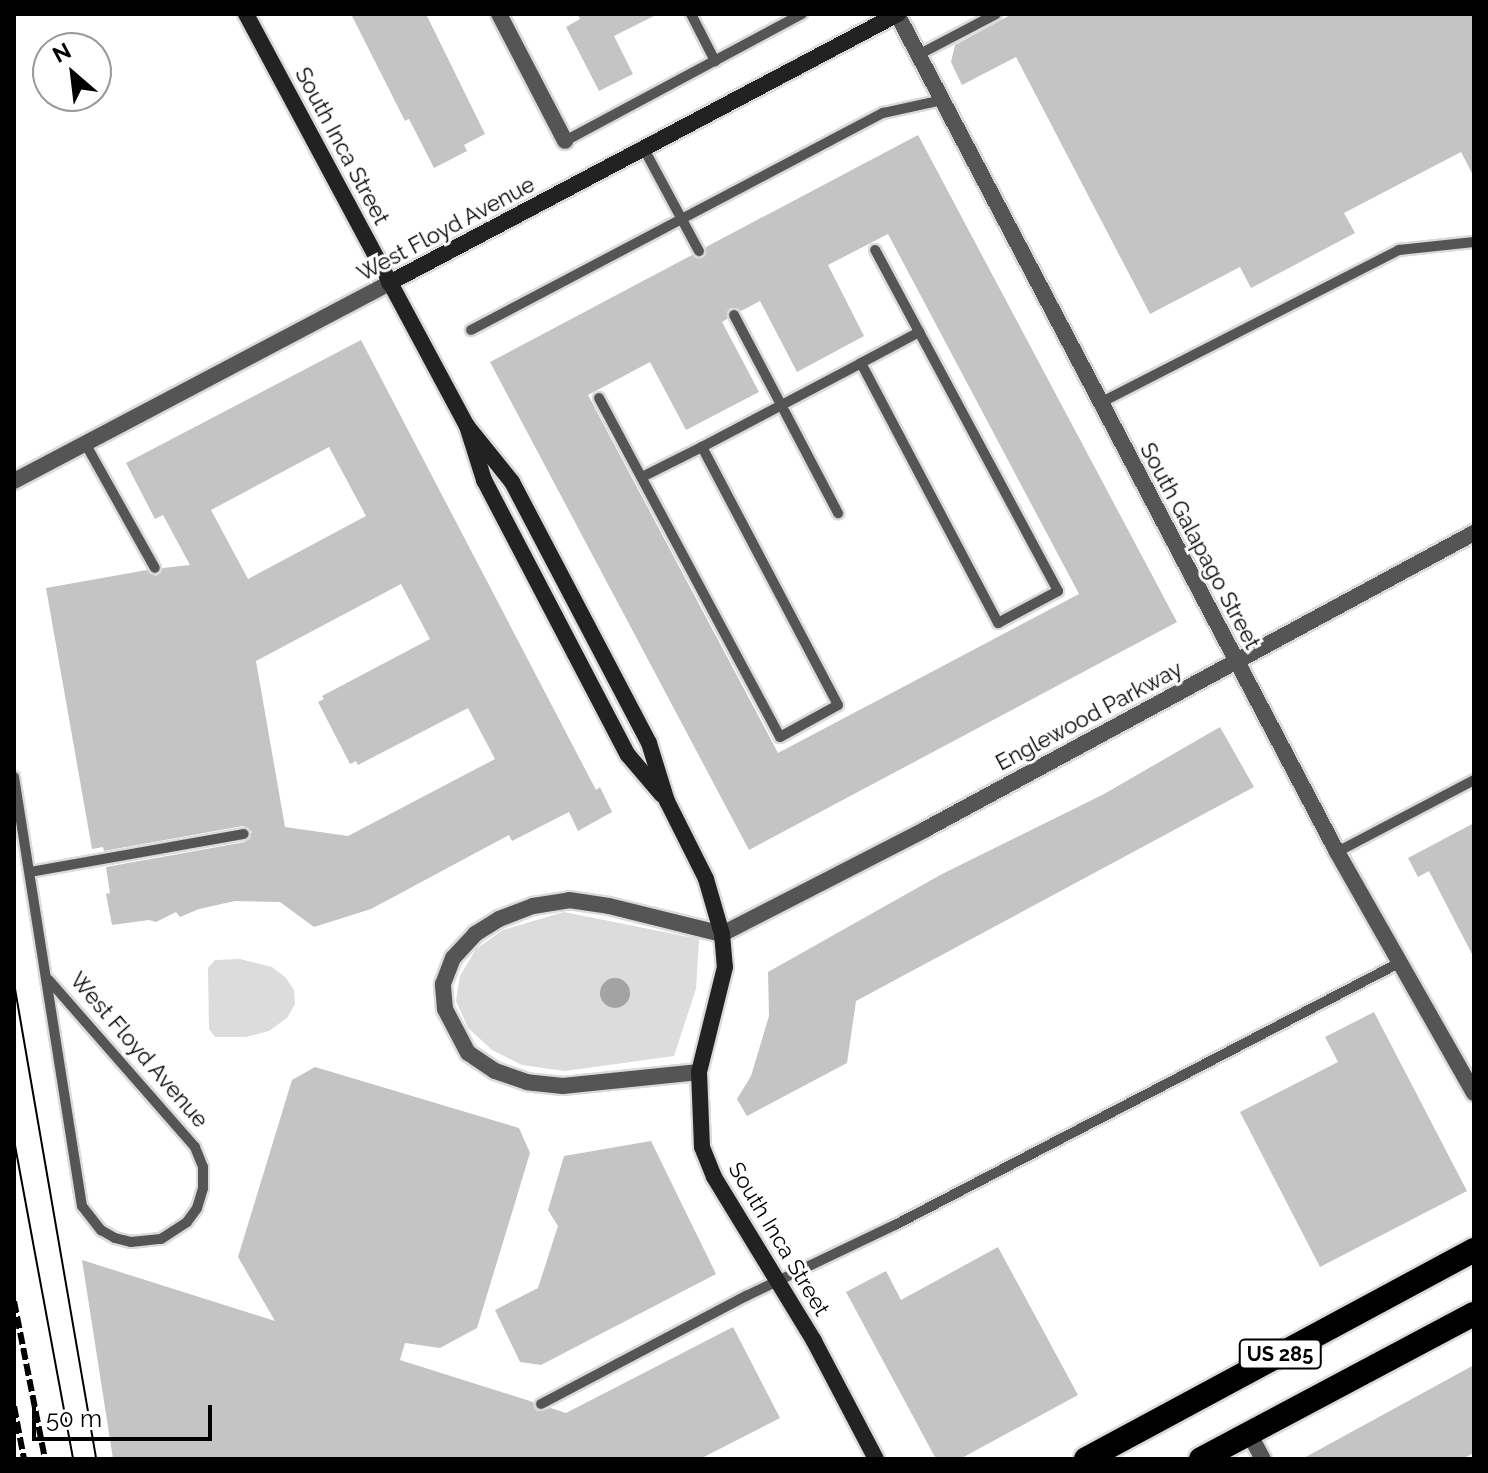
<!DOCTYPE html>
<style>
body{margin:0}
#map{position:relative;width:1488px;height:1473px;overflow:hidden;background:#fff;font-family:Raleway,sans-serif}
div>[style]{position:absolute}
.green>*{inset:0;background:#dcdcdc}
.water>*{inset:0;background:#a3a3a3}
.round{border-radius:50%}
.building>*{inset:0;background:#c4c4c4}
.roads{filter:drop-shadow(2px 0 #dbdbdb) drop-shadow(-2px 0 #dbdbdb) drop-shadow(0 2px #dbdbdb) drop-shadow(0 -2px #dbdbdb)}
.lane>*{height:10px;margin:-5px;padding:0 5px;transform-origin:5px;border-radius:5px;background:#555}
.street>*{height:16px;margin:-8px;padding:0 8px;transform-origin:8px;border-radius:8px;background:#555}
.secondary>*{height:16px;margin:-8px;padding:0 8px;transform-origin:8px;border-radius:8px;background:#222}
.highway>*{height:24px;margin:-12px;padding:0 12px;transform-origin:12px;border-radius:12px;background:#000}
.tram>*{height:2px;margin:-1px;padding:0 1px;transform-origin:1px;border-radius:1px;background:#000}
.rail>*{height:6px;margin-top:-3px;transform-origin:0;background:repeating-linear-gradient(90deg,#000 0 12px,transparent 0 16px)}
span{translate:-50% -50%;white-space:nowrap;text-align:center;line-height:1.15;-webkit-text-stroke:6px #fff;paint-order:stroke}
.shield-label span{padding:2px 6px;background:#fff;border:2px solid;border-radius:6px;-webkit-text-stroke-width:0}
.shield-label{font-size:20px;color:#000;font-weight:700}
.street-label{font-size:22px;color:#000}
.frame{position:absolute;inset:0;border:16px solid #000;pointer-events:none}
.north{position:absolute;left:32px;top:32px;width:80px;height:80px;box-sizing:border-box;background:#fff;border:2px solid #999;border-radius:50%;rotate:332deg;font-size:22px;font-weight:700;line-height:32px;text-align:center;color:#000}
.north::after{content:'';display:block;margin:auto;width:28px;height:36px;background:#000;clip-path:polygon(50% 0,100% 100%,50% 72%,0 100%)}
.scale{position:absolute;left:32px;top:1405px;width:180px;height:36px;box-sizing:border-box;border:4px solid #000;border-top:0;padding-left:10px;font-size:24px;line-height:28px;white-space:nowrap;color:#000;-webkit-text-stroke:6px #fff;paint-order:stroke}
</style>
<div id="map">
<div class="green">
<div style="clip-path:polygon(564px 912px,699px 939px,696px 989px,674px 1056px,565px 1071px,522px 1065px,492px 1050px,468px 1028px,456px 1001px,460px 976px,476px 949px,503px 930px)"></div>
<div style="clip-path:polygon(240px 959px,272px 967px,285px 977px,294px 990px,295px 1004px,287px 1018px,269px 1031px,246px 1037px,215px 1037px,209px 1029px,208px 968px,215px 960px)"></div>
</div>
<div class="water">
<div class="round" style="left:600px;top:978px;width:30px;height:30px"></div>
</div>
<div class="building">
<div style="clip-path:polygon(351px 14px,426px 14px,485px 134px,464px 145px,467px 151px,434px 168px,409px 119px,405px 121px)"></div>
<div style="clip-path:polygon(577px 14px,658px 14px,614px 36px,633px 74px,599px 91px,566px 27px,580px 19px)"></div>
<div style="clip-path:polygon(1012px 14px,1474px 14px,1474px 177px,1461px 152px,1344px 213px,1355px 233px,1251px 288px,1240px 267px,1150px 314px,1016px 57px,962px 85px,951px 62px,955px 45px)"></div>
<div style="clip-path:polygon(evenodd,918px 135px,1177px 622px,749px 850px,490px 362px,692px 255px,702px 258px,706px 247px,918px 135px,888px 234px,1079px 594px,778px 753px,588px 395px,650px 362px,686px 430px,759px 392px,722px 322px,727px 319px,730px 308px,741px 311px,760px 301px,797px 372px,864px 336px,828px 265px,888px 234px)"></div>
<div style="clip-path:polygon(evenodd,361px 340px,596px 790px,600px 787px,612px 812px,578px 831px,569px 812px,512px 841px,509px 835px,371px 909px,314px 927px,280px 902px,235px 901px,199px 909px,180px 917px,176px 912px,156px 922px,149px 920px,112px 925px,106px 894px,110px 893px,106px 867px,245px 842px,252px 832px,243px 826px,104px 851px,103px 847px,92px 849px,46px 588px,147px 570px,156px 576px,163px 568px,190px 565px,163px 515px,155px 519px,126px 463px,361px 340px,329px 447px,366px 516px,248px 579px,211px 510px,329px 447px,361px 340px,401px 584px,430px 639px,322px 696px,324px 699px,318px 702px,350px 764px,356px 761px,358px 765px,468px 708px,495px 759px,348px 836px,285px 827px,256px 661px,401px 584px)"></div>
<div style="clip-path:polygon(1220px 727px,1254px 787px,856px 1001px,847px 1063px,747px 1116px,737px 1099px,751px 1076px,769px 1016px,768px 972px,942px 874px,1104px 794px)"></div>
<div style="clip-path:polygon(1474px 823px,1474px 958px,1429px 871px,1418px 877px,1408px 858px)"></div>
<div style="clip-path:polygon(1374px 1012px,1467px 1191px,1320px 1267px,1240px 1112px,1338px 1062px,1325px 1037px)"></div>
<div style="clip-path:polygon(315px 1067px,519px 1128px,530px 1153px,477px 1328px,440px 1348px,405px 1343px,400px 1360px,533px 1402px,537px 1411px,551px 1408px,566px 1413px,733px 1327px,780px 1418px,700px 1459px,113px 1459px,82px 1260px,275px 1321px,238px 1257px,292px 1080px)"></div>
<div style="clip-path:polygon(651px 1141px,716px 1274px,541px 1365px,520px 1362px,495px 1310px,538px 1288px,558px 1226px,548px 1210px,564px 1156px)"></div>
<div style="clip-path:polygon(998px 1247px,1078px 1395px,960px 1459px,936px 1459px,846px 1292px,886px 1271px,901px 1300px)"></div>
<div style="clip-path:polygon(1474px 1365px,1474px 1453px,1462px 1459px,1302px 1459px)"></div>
</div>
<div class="roads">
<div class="lane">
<div style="left:691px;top:14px;width:53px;rotate:62.9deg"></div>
<div style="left:918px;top:55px;width:88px;rotate:-27.7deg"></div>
<div style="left:565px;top:141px;width:269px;rotate:-28.2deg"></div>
<div style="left:644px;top:149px;width:116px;rotate:61.7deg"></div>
<div style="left:734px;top:315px;width:224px;rotate:62.3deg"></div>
<div style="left:471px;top:330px;width:466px;rotate:-27.8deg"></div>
<div style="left:883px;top:113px;width:60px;rotate:-12.4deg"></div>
<div style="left:861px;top:363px;width:66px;rotate:-28.1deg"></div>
<div style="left:599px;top:398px;width:384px;rotate:61.9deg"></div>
<div style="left:780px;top:737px;width:66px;rotate:-28.9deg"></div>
<div style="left:838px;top:705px;width:292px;rotate:-117.8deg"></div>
<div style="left:702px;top:447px;width:180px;rotate:-27.8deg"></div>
<div style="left:861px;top:363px;width:294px;rotate:62.2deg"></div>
<div style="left:998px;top:623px;width:68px;rotate:-28.1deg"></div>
<div style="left:1058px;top:591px;width:387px;rotate:-118.2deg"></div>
<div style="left:1100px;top:403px;width:336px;rotate:-27.1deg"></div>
<div style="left:1399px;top:250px;width:75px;rotate:-6.1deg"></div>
<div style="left:85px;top:443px;width:143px;rotate:60.8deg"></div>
<div style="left:642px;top:477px;width:67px;rotate:-26.6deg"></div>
<div style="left:14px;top:777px;width:434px;rotate:81deg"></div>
<div style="left:82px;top:1206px;width:31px;rotate:52deg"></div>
<div style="left:101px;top:1230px;width:16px;rotate:30deg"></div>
<div style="left:115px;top:1238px;width:16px;rotate:14deg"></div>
<div style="left:131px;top:1242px;width:30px;rotate:-6deg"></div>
<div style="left:161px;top:1239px;width:31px;rotate:-33deg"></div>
<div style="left:187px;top:1222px;width:17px;rotate:-54deg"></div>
<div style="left:197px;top:1208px;width:21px;rotate:-73deg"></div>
<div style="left:203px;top:1188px;width:21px;rotate:-90deg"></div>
<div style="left:203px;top:1167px;width:22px;rotate:-112deg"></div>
<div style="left:195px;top:1147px;width:222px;rotate:-131.2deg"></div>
<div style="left:1337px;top:852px;width:155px;rotate:-27.7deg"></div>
<div style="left:30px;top:872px;width:217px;rotate:-10.1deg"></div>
<div style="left:541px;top:1404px;width:232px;rotate:-27.8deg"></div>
<div style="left:746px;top:1296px;width:165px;rotate:-25.5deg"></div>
<div style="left:895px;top:1225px;width:568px;rotate:-27.47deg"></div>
</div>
<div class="street">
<div style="left:499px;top:14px;width:143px;rotate:62.5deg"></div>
<div style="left:897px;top:14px;width:946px;rotate:62.3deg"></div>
<div style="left:1337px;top:852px;width:277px;rotate:60.4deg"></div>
<div style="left:14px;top:481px;width:424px;rotate:-27.8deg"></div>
<div style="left:699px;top:1072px;width:137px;rotate:174.1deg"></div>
<div style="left:563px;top:1086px;width:36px;rotate:-174deg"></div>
<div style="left:527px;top:1082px;width:34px;rotate:-161deg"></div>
<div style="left:495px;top:1071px;width:32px;rotate:-146deg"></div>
<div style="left:468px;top:1053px;width:50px;rotate:-117.6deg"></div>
<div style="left:445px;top:1009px;width:25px;rotate:-95deg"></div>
<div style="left:443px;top:984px;width:28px;rotate:-69deg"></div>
<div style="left:453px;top:958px;width:33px;rotate:-47deg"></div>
<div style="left:475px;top:934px;width:28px;rotate:-32deg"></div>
<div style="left:499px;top:919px;width:36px;rotate:-21deg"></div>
<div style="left:533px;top:906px;width:36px;rotate:-9deg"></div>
<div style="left:569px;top:900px;width:40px;rotate:8.5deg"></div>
<div style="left:609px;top:906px;width:116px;rotate:13.9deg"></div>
<div style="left:722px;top:934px;width:229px;rotate:-27.2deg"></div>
<div style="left:926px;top:829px;width:623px;rotate:-28.38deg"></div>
<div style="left:1249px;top:1433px;width:30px;rotate:62deg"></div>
</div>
<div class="secondary">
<div style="left:246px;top:14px;width:468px;rotate:61.8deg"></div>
<div style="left:467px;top:426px;width:57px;rotate:72.5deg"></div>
<div style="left:484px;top:480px;width:310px;rotate:62.4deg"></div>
<div style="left:628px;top:755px;width:52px;rotate:49.6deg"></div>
<div style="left:389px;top:283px;width:576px;rotate:-27.86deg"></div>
<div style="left:467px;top:426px;width:72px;rotate:51.2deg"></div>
<div style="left:512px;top:482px;width:295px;rotate:62.3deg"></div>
<div style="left:649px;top:743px;width:61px;rotate:72.8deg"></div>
<div style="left:667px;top:801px;width:87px;rotate:63.4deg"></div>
<div style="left:706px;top:879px;width:57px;rotate:73.8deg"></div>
<div style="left:722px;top:934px;width:33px;rotate:85deg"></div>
<div style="left:725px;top:967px;width:108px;rotate:103.9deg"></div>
<div style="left:699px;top:1072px;width:75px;rotate:87.7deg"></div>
<div style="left:702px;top:1147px;width:32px;rotate:68deg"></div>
<div style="left:714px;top:1177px;width:192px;rotate:58.6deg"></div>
<div style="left:814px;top:1341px;width:133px;rotate:62.3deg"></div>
</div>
<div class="highway">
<div style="left:1086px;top:1459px;width:441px;rotate:-28.3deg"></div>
<div style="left:1201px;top:1459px;width:309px;rotate:-28deg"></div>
</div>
</div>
<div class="tram">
<div style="left:14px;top:983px;width:483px;rotate:80.2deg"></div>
<div style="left:14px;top:1140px;width:324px;rotate:79.5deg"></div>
</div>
<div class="rail">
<div style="left:14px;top:1301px;width:161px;rotate:78.9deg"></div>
<div style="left:14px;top:1406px;width:54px;rotate:79.3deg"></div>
</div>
<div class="shield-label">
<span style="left:1280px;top:1354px">US 285</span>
</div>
<div class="street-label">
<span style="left:342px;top:146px;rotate:62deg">South Inca Street</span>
<span style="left:446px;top:229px;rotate:-28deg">West Floyd Avenue</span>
<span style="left:1200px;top:546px;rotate:62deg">South Galapago Street</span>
<span style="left:1089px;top:716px;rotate:-28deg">Englewood Parkway</span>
<span style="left:139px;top:1050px;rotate:49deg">West Floyd Avenue</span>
<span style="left:779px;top:1239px;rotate:59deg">South Inca Street</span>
</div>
<div class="frame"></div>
<div class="north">N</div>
<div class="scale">50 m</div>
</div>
